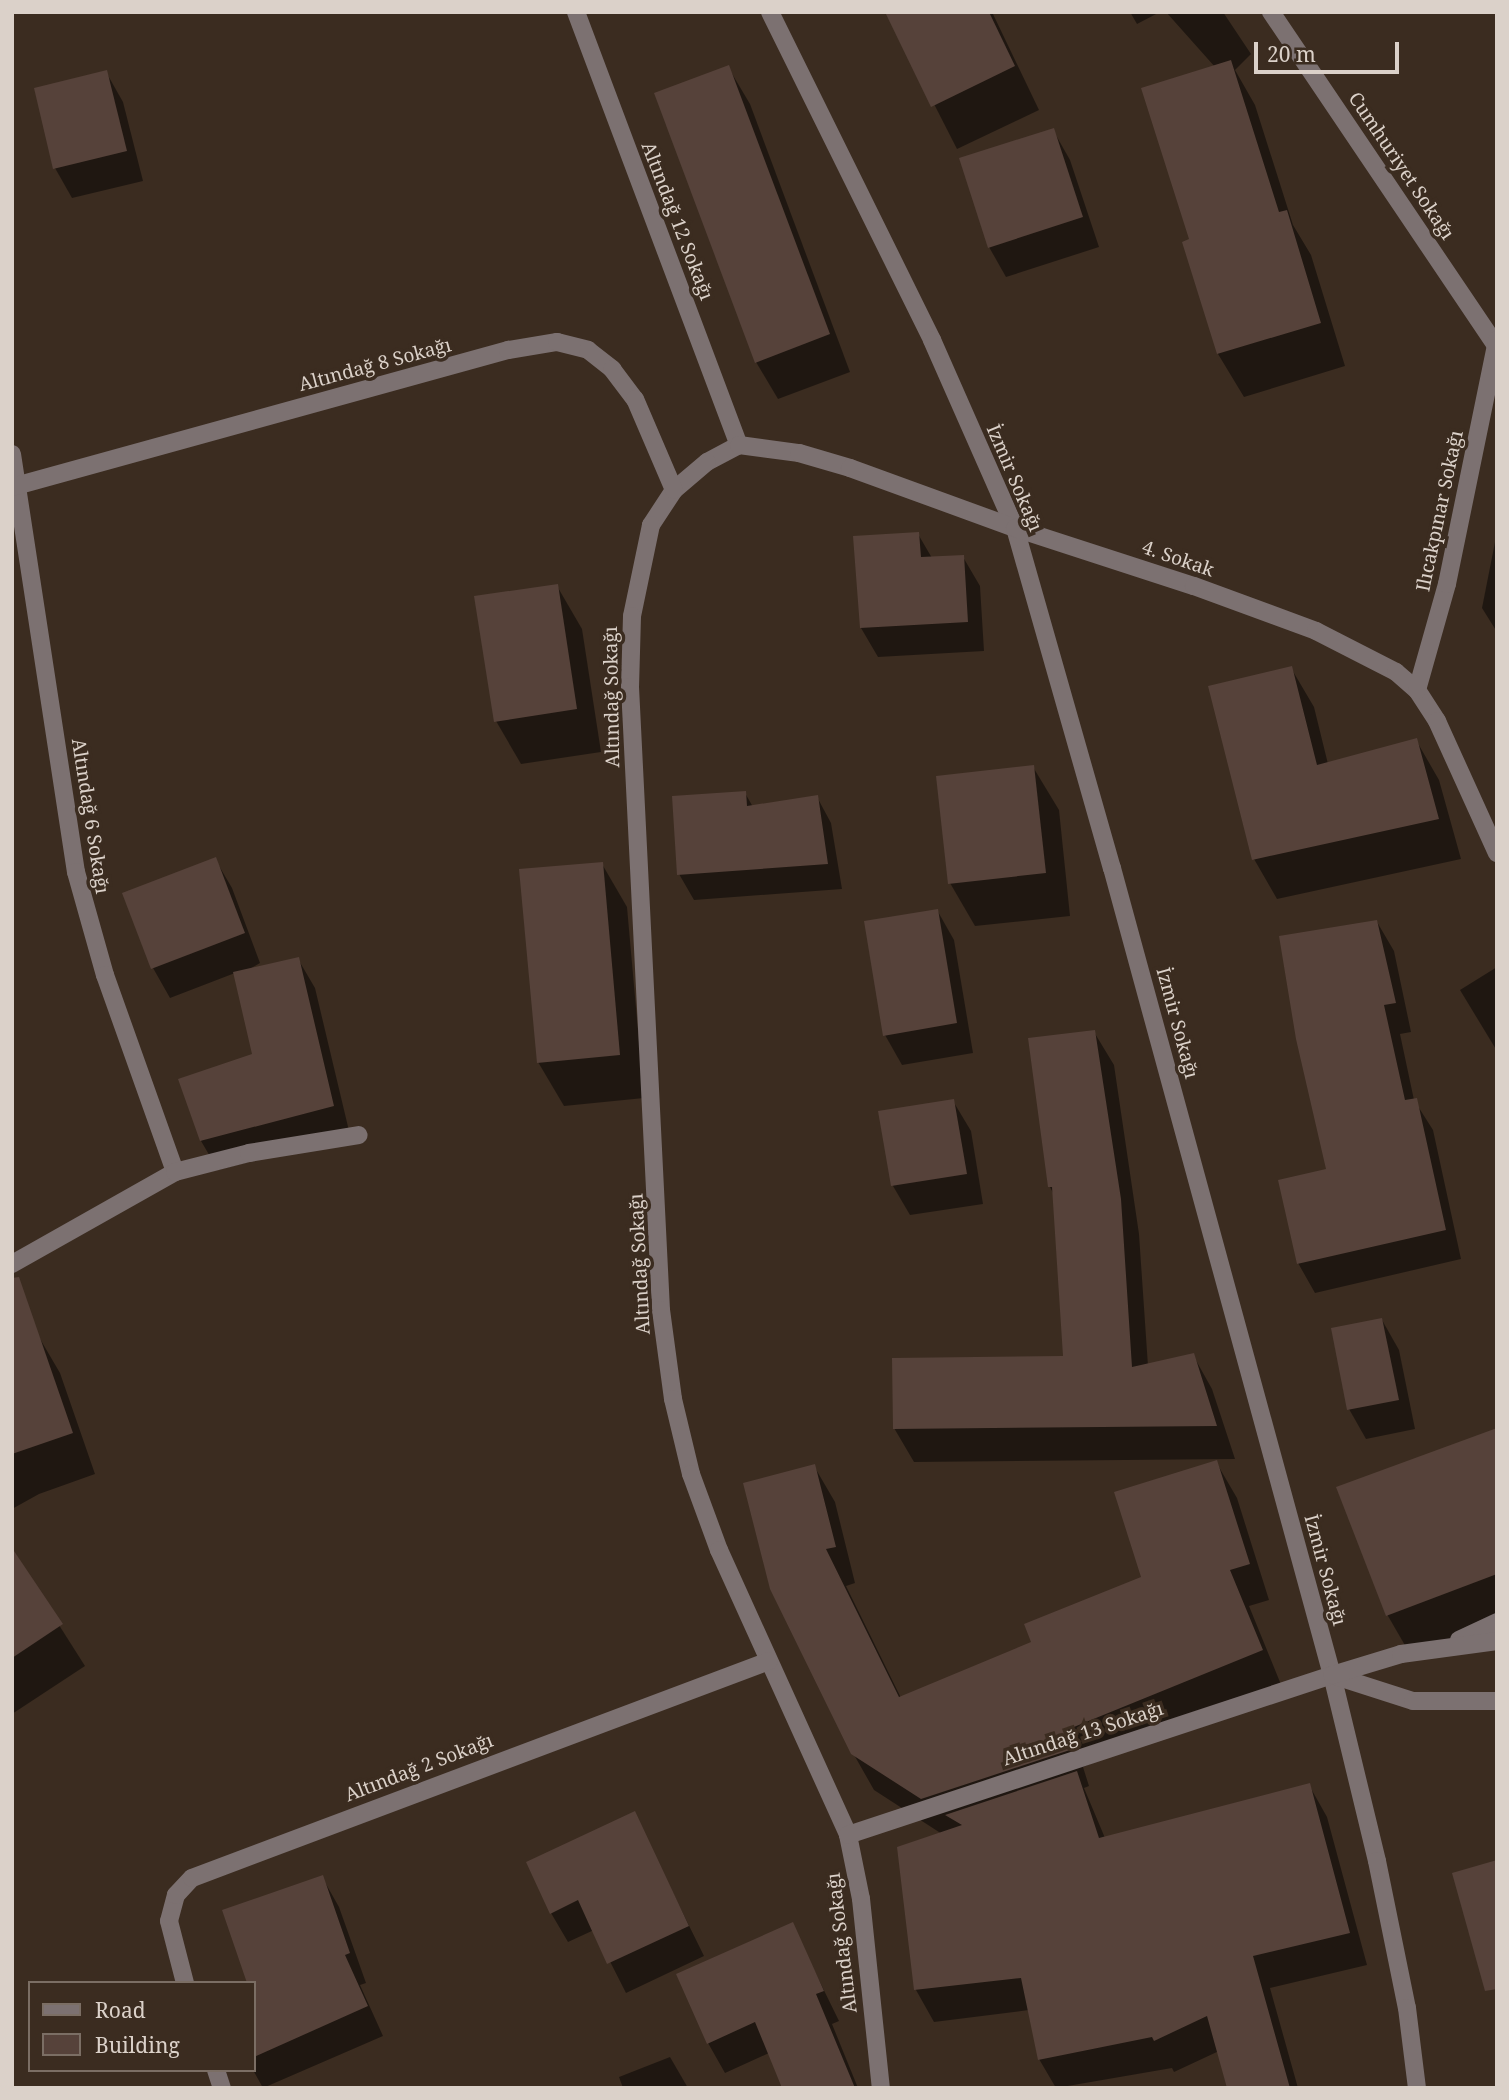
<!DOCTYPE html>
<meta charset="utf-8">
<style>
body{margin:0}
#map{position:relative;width:1509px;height:2100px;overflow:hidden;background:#3b2c20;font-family:"Noto Serif",serif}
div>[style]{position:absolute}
.shadow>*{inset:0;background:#0007}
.building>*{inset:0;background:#56423a}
.minor>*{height:18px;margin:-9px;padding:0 9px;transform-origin:9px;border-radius:9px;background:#7c7171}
span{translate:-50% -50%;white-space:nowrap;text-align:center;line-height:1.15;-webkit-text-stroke:7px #3b2c20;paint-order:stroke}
.street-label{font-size:19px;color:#dbd1c9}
.frame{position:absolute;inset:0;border:14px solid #dbd1c9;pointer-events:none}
.legend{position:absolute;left:28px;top:1981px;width:228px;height:91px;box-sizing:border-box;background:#3b2c20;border:2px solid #7b6e64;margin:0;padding:9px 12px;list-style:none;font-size:21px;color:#dbd1c9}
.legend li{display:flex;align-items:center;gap:14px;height:35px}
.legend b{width:35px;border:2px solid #7b6e64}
.scale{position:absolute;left:1254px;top:42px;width:145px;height:32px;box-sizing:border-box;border:4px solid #dbd1c9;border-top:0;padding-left:9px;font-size:21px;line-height:24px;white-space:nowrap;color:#dbd1c9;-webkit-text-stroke:5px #3b2c20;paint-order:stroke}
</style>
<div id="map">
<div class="shadow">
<div style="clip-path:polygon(887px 12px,992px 12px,1039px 110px,957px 149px)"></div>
<div style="clip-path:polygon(1130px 12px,1160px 12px,1137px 24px)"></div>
<div style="clip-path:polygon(1166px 12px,1223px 12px,1251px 54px,1235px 70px,1255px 105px,1293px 225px,1311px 255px,1345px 366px,1244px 397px,1218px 354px,1184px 243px,1191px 241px,1215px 67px)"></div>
<div style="clip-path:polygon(728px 67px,750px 104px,850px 372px,778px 399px,756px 362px)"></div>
<div style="clip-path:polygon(106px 72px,123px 102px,143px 181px,72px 198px,55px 168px)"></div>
<div style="clip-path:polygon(1053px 130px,1070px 160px,1099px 247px,1006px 277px,989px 247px)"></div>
<div style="clip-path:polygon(1497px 532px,1497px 632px,1482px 608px)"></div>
<div style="clip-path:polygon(918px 534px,932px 558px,963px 557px,980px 586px,984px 651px,878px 657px,861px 628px)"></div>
<div style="clip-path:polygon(557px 586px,582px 629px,601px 752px,521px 764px,496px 721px)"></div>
<div style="clip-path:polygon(1291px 668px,1314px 707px,1328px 764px,1416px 740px,1439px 780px,1461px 859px,1277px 899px,1254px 859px)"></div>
<div style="clip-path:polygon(1033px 767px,1059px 810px,1070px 916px,975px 926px,950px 883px)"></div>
<div style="clip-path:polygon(745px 793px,753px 807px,817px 797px,831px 823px,842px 889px,694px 900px,679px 874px)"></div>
<div style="clip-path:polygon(215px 859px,232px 888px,260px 963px,248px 970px,298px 959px,315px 988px,350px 1135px,218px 1170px,201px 1141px,254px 1055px,235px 973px,170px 998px,153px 968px,125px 894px)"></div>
<div style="clip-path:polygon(602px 864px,627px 907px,644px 1098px,564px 1106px,538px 1062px)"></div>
<div style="clip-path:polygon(937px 910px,954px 940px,973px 1053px,902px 1065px,885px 1035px)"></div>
<div style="clip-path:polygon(1377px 922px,1394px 951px,1411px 1032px,1400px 1034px,1414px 1100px,1433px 1130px,1461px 1259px,1315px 1293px,1298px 1263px,1328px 1171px)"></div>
<div style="clip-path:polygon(1497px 967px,1497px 1051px,1460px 990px)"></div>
<div style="clip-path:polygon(1094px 1032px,1114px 1065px,1139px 1234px,1148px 1366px,1193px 1355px,1212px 1389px,1235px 1459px,914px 1462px,894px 1428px,1065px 1358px,1054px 1195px,1050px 1187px)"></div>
<div style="clip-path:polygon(953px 1101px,971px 1131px,983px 1204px,910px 1215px,893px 1186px)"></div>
<div style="clip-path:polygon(1382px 1320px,1399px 1350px,1415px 1429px,1366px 1439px,1349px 1409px)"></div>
<div style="clip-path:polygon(36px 1332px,60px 1373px,95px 1474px,39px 1494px,12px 1509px,12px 1340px)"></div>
<div style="clip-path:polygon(1497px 1429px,1497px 1621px,1410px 1654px,1388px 1616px,1338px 1488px)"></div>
<div style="clip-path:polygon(1216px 1462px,1237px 1498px,1269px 1600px,1249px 1606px,1282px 1687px,1083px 1767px,1089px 1786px,1084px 1788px,1105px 1838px,1309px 1785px,1327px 1817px,1367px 1965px,1270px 1988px,1298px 2088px,1229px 2088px,1219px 2051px,1174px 2072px,1172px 2068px,1056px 2088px,1039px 2059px,1029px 2010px,934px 2022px,916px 1990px,899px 1848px,942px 1834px,874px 1790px,853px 1753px,814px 1466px,835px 1502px,855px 1583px,846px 1586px,901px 1698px,1033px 1643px,1144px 1578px)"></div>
<div style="clip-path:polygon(12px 1551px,85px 1666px,12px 1714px)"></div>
<div style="clip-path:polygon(634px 1814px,704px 1956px,626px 1993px,594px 1930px,568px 1942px,551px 1913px)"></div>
<div style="clip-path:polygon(322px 1877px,339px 1907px,366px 1983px,360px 1985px,383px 2036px,263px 2088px,253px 2070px,254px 2010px,258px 2008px,254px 1983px)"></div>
<div style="clip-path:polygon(792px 1925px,839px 2021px,832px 2024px,858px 2088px,784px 2088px,769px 2053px,725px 2073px,708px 2043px)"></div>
<div style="clip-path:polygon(670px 2057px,688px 2088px,623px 2088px,619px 2077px)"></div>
</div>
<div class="building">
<div style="clip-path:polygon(885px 12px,989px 12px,1015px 66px,931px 107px)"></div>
<div style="clip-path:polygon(1231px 60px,1279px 212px,1287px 210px,1321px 323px,1217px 354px,1182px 242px,1189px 239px,1141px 88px)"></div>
<div style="clip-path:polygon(729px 65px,830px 334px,755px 363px,654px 93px)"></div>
<div style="clip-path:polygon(107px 70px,127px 151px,53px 169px,34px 88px)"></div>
<div style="clip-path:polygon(1054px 128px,1083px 217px,988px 248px,959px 158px)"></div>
<div style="clip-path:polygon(919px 532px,921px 557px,964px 555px,968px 622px,860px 628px,853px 536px)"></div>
<div style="clip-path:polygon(558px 584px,577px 709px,494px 722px,474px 596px)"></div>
<div style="clip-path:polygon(1292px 666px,1317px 765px,1417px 738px,1439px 819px,1252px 860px,1208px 686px)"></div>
<div style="clip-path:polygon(1034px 765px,1046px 873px,948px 884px,936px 776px)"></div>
<div style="clip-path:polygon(746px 791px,747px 806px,818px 795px,828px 864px,677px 875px,672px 796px)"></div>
<div style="clip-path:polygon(216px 857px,245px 933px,151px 969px,122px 893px)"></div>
<div style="clip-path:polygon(603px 862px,620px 1055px,537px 1063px,519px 869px)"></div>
<div style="clip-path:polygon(938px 909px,957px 1023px,883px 1036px,864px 921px)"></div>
<div style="clip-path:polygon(1377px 920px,1396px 1003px,1384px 1005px,1405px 1100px,1417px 1098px,1446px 1230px,1297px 1264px,1278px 1180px,1326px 1169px,1296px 1039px,1279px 936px)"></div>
<div style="clip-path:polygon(299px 957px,334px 1106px,200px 1141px,178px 1079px,252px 1054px,233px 972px)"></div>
<div style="clip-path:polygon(1095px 1030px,1121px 1199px,1132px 1367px,1194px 1353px,1217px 1426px,893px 1429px,892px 1358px,1063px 1356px,1052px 1187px,1048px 1187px,1028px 1038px)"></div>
<div style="clip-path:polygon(954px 1099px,967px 1174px,891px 1186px,878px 1111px)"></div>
<div style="clip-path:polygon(19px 1277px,73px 1433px,12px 1454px,12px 1278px)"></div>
<div style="clip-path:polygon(1382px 1318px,1399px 1400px,1347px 1410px,1331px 1328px)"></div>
<div style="clip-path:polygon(1497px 1428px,1497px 1574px,1386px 1616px,1336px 1487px)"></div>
<div style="clip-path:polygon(1217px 1460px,1250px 1564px,1230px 1570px,1263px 1650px,1064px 1731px,1070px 1750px,921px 1799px,851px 1754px,770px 1589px,743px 1483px,815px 1464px,836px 1547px,826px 1549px,899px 1697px,1031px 1642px,1024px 1624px,1141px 1577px,1114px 1492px)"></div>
<div style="clip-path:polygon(12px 1548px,63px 1624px,12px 1658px)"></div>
<div style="clip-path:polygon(1077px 1771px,1099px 1838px,1310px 1783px,1350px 1933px,1253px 1956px,1290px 2088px,1227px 2088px,1207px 2016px,1154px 2041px,1152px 2037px,1038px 2060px,1021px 1978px,914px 1990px,897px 1847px,962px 1825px,945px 1815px)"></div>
<div style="clip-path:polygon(635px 1811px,689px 1926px,607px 1964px,578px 1900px,550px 1914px,526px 1862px)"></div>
<div style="clip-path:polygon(1497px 1860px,1497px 1989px,1485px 1991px,1452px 1873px)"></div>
<div style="clip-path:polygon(323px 1875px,350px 1953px,345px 1955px,368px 2006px,254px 2057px,254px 1983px,247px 1983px,222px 1910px)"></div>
<div style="clip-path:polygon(793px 1922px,824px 1991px,816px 1994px,855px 2088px,782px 2088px,755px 2022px,707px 2044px,676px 1974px)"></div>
</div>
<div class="minor">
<div style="left:576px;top:12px;width:463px;rotate:69.4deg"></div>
<div style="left:770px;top:12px;width:366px;rotate:63.7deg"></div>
<div style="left:932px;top:340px;width:206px;rotate:66.2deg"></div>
<div style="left:1015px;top:528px;width:354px;rotate:74.1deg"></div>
<div style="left:1112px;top:868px;width:836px;rotate:74.75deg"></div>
<div style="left:1332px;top:1675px;width:191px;rotate:76.4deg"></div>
<div style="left:1377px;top:1861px;width:150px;rotate:78.5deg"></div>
<div style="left:1407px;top:2008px;width:81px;rotate:82.9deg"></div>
<div style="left:1271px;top:12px;width:400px;rotate:56deg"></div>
<div style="left:739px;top:445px;width:36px;rotate:152deg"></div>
<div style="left:707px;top:462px;width:43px;rotate:139.7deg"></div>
<div style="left:674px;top:490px;width:42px;rotate:123.3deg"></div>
<div style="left:651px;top:525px;width:93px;rotate:101.8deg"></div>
<div style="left:632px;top:616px;width:71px;rotate:91.6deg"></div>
<div style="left:630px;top:687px;width:624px;rotate:87.15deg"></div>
<div style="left:661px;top:1310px;width:90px;rotate:82.3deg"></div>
<div style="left:673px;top:1399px;width:77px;rotate:76.5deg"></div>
<div style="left:691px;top:1474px;width:81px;rotate:69.8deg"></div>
<div style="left:719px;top:1550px;width:313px;rotate:65.6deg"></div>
<div style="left:848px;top:1835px;width:65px;rotate:78.5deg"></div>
<div style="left:861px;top:1899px;width:190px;rotate:84deg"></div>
<div style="left:739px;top:445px;width:61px;rotate:7.6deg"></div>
<div style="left:799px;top:453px;width:53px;rotate:16.4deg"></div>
<div style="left:850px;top:468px;width:176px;rotate:20deg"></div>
<div style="left:1015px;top:528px;width:188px;rotate:18deg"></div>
<div style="left:1194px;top:586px;width:130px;rotate:20.2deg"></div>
<div style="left:1316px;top:631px;width:90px;rotate:27.1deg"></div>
<div style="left:1396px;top:672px;width:28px;rotate:41deg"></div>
<div style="left:1417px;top:690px;width:37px;rotate:57deg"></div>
<div style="left:1437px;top:721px;width:145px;rotate:65.6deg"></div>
<div style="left:12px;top:454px;width:423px;rotate:81.3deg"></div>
<div style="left:76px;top:872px;width:107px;rotate:74.3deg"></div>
<div style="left:105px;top:975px;width:209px;rotate:70.4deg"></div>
<div style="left:12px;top:487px;width:515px;rotate:-15.44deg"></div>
<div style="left:508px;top:350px;width:50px;rotate:-9.3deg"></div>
<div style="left:557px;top:342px;width:32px;rotate:14deg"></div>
<div style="left:588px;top:350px;width:31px;rotate:38deg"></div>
<div style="left:612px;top:369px;width:38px;rotate:53deg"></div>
<div style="left:635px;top:399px;width:99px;rotate:66.8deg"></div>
<div style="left:1417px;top:690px;width:110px;rotate:-74.2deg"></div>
<div style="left:1447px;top:584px;width:249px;rotate:-78.4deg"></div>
<div style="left:12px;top:1264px;width:187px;rotate:-29.4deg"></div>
<div style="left:175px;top:1172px;width:76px;rotate:-14.4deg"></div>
<div style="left:249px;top:1153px;width:111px;rotate:-9.3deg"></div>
<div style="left:1459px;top:1640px;width:42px;rotate:-25.3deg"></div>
<div style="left:1332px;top:1675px;width:85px;rotate:17.8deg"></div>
<div style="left:1413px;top:1701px;width:84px"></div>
<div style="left:848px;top:1835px;width:510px;rotate:-18.29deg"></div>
<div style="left:1332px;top:1675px;width:72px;rotate:-16.9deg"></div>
<div style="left:1401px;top:1654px;width:97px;rotate:-7.7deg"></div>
<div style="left:185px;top:1983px;width:64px;rotate:-104.5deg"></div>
<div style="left:169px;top:1921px;width:27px;rotate:-75deg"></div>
<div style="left:176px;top:1895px;width:23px;rotate:-47deg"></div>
<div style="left:192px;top:1878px;width:616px;rotate:-20.61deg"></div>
<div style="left:216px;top:2070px;width:19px;rotate:72deg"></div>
</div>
<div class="street-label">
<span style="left:1401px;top:166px;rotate:56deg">Cumhuriyet Sokağı</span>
<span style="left:677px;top:221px;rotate:69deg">Altındağ 12 Sokağı</span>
<span style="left:375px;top:365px;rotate:-15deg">Altındağ 8 Sokağı</span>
<span style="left:1014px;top:478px;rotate:67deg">İzmir Sokağı</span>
<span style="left:1440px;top:511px;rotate:-78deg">Ilıcakpınar Sokağı</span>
<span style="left:1178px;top:559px;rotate:19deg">4. Sokak</span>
<span style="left:612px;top:697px;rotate:-91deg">Altındağ Sokağı</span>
<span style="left:90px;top:816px;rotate:81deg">Altındağ 6 Sokağı</span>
<span style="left:1177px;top:1023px;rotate:75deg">İzmir Sokağı</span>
<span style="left:640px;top:1264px;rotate:-93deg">Altındağ Sokağı</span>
<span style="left:1325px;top:1570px;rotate:75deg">İzmir Sokağı</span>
<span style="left:1083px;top:1734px;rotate:-18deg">Altındağ 13 Sokağı</span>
<span style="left:419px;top:1768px;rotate:-21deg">Altındağ 2 Sokağı</span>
<span style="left:842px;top:1943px;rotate:-97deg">Altındağ Sokağı</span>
</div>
<div class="frame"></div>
<ul class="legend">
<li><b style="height:9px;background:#7c7171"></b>Road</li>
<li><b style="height:19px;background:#56423a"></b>Building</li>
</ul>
<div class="scale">20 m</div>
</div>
